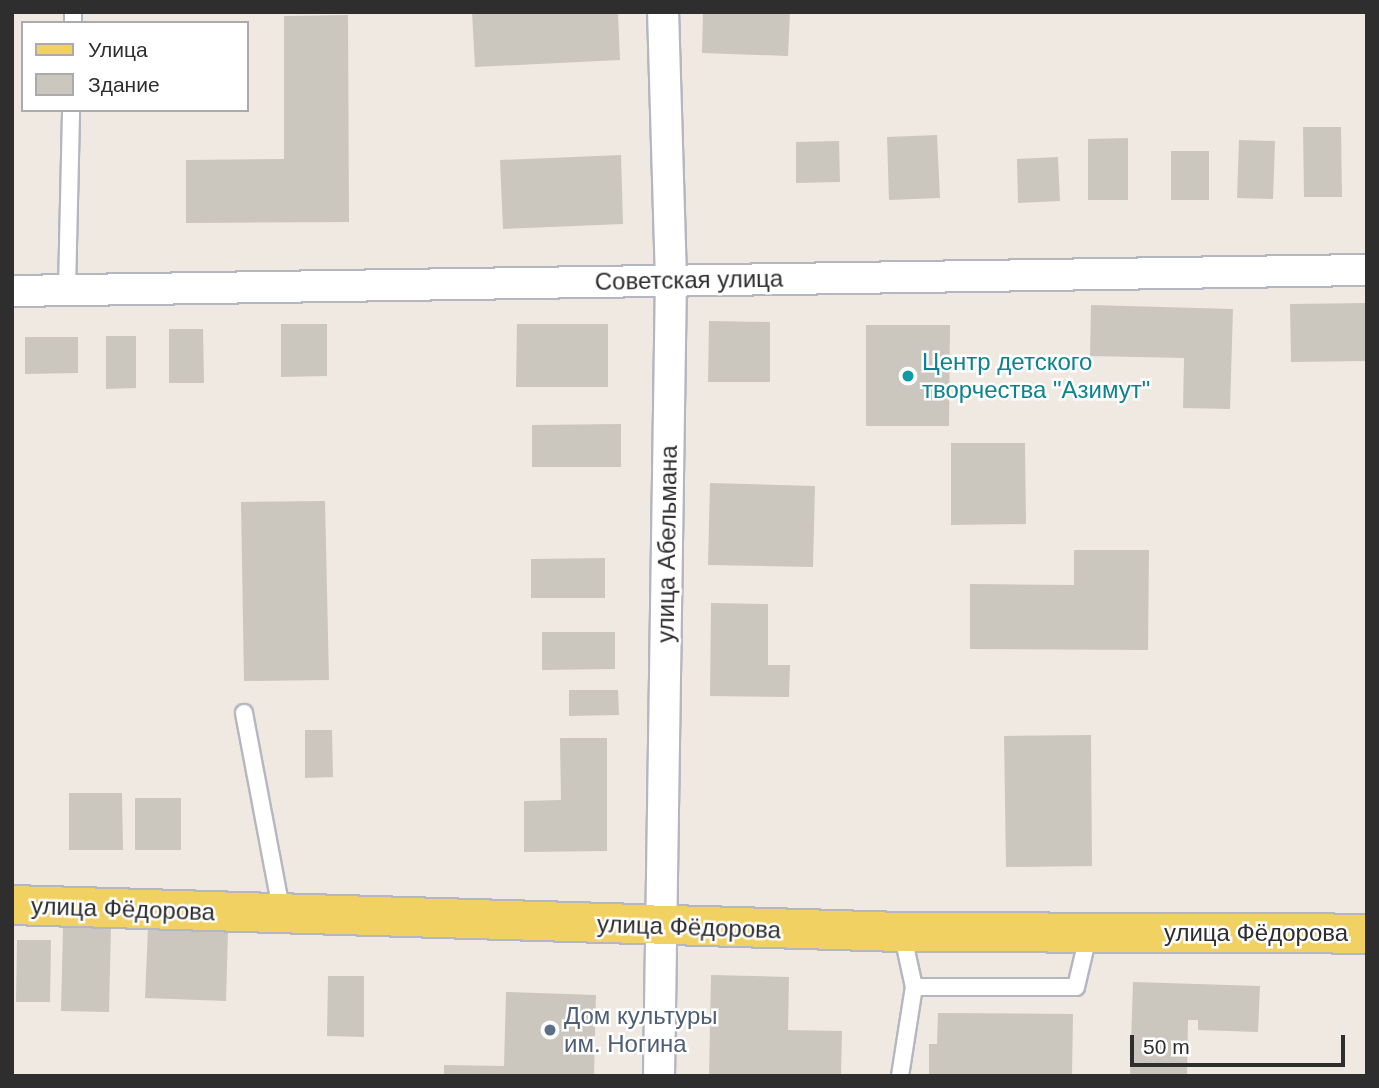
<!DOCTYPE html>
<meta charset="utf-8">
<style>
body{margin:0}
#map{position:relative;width:1379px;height:1088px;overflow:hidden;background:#efe9e1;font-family:Helvetica,sans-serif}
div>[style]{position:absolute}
.building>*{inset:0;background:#cbc7bf}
.roads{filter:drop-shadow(2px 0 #b4b7c1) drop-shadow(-2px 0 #b4b7c1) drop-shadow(0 2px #b4b7c1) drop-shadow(0 -2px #b4b7c1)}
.lane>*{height:16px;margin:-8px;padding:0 8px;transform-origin:8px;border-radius:8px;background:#fff}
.street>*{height:30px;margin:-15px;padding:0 15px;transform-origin:15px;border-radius:15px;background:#fff}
.primary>*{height:38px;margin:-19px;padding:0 19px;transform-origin:19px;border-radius:19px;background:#f2d163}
.dots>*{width:19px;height:19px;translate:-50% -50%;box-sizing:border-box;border:4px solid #fff;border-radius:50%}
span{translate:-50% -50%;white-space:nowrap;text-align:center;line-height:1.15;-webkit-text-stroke:5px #fff;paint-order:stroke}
.street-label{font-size:24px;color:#2e2e2e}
.culture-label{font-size:24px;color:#0d838f}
.left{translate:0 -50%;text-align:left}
.service-label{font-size:24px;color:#4e5e75}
.frame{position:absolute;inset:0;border:14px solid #2e2e2e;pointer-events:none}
.legend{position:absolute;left:21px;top:21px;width:228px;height:91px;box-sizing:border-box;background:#fff;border:2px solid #ababab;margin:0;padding:9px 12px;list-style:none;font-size:21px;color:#2e2e2e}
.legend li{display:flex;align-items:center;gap:14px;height:35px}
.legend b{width:35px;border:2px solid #ababab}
.scale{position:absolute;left:1130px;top:1035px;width:215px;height:32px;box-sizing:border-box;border:4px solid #2e2e2e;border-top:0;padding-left:9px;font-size:21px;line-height:24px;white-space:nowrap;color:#2e2e2e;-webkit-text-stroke:5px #fff;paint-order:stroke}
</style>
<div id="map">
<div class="building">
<div style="clip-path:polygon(472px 12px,618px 12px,620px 60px,475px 67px)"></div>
<div style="clip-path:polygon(703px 12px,790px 12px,788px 56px,702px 53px)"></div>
<div style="clip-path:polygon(348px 15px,349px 222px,186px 223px,186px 160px,284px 159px,284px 16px)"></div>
<div style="clip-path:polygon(1303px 127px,1341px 127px,1342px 197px,1304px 197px)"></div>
<div style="clip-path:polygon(937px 135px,940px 198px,889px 200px,887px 137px)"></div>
<div style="clip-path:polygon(1128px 138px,1128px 200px,1088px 200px,1088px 139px)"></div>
<div style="clip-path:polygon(1239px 140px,1275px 141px,1273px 199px,1237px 198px)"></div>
<div style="clip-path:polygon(839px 141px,840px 182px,796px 183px,796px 142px)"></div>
<div style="clip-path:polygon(1171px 151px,1209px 151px,1209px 200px,1171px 200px)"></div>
<div style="clip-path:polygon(621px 155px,623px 224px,503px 229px,500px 160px)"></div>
<div style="clip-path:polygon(1058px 157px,1060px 201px,1018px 203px,1017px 159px)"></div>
<div style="clip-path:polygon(1367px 303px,1367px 361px,1291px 362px,1290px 304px)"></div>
<div style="clip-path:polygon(1091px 305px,1233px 309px,1230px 409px,1183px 408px,1184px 358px,1090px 356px)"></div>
<div style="clip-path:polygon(709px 321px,770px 322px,770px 382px,708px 382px)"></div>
<div style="clip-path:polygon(281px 324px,327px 324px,327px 376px,281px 377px)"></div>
<div style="clip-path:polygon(517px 324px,608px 324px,608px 387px,516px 387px)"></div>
<div style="clip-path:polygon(866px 325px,950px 325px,949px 426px,866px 426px)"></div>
<div style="clip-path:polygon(169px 329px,203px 329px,204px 383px,169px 383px)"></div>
<div style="clip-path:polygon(106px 336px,136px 336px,136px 388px,106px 389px)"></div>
<div style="clip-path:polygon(25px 337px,78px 337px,78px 373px,25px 374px)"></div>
<div style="clip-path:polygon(621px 424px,621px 467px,532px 467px,532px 425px)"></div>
<div style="clip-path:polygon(951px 443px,1025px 443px,1026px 524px,951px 525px)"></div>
<div style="clip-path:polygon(710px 483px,815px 486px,813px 567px,708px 565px)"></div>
<div style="clip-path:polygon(325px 501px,329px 680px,244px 681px,241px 502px)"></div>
<div style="clip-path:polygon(1074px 550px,1149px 550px,1148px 650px,970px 649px,970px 584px,1074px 585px)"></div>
<div style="clip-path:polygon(605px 558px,605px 598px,531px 598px,531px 559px)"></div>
<div style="clip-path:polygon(711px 603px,768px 604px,768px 665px,790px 665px,789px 697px,710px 696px)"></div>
<div style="clip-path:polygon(542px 632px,615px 632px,615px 669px,542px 670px)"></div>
<div style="clip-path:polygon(569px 690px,618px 690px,619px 715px,569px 716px)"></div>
<div style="clip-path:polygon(305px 730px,332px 730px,333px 777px,305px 778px)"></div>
<div style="clip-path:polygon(1091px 735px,1092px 866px,1006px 867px,1004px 736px)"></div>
<div style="clip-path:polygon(560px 738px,607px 738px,607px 851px,524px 852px,524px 801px,561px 800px)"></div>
<div style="clip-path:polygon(69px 793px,122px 793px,123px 850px,69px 850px)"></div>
<div style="clip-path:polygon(135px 798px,181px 798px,181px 850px,135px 850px)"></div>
<div style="clip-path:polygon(63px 926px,111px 926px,109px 1012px,61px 1011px)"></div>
<div style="clip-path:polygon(148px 928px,228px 931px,226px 1001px,145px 998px)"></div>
<div style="clip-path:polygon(17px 940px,51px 940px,50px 1002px,16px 1002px)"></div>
<div style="clip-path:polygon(711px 975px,789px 977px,788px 1030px,842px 1031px,841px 1076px,709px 1076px)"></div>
<div style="clip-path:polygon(328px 976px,364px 976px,364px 1037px,327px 1036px)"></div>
<div style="clip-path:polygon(1133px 982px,1260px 986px,1258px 1032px,1198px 1030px,1198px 1020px,1188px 1020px,1187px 1076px,1130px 1076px)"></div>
<div style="clip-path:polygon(506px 992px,596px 995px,594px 1076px,444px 1076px,444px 1065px,504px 1066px)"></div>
<div style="clip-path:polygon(938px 1013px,1073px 1014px,1072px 1076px,929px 1076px,929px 1044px,937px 1044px)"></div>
</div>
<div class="roads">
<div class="lane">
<div style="left:73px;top:23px;width:11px;rotate:-90deg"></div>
<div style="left:67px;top:290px;width:180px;rotate:-88.7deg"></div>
<div style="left:244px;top:713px;width:205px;rotate:79.3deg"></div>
<div style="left:914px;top:987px;width:162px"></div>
<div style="left:1076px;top:987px;width:57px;rotate:-76.7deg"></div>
<div style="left:900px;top:1076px;width:90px;rotate:-81.1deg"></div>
<div style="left:914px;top:987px;width:56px;rotate:-102.3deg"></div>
</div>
<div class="street">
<div style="left:12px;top:291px;width:1355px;rotate:-0.89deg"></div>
<div style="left:659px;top:1076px;width:796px;rotate:-89.14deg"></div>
<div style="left:671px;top:280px;width:268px;rotate:-91.7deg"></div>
</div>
<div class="primary">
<div style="left:12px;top:905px;width:890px;rotate:1.74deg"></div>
<div style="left:902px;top:932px;width:465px;rotate:0.2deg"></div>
</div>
</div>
<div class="dots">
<div style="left:908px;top:376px;background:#0f9aa8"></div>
<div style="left:550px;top:1030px;background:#5c6f8a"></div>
</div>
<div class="street-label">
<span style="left:689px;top:280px;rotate:-1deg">Советская улица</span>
<span style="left:667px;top:544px;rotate:-89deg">улица Абельмана</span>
<span style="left:123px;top:909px;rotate:2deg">улица Фёдорова</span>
<span style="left:689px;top:927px;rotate:2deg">улица Фёдорова</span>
<span style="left:1256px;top:933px">улица Фёдорова</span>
</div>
<div class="culture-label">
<span class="left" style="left:922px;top:376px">Центр детского<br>творчества "Азимут"</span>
</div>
<div class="service-label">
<span class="left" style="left:564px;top:1030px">Дом культуры<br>им. Ногина</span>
</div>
<div class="frame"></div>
<ul class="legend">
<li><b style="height:9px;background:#f2d163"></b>Улица</li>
<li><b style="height:19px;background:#cbc7bf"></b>Здание</li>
</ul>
<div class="scale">50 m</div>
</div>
